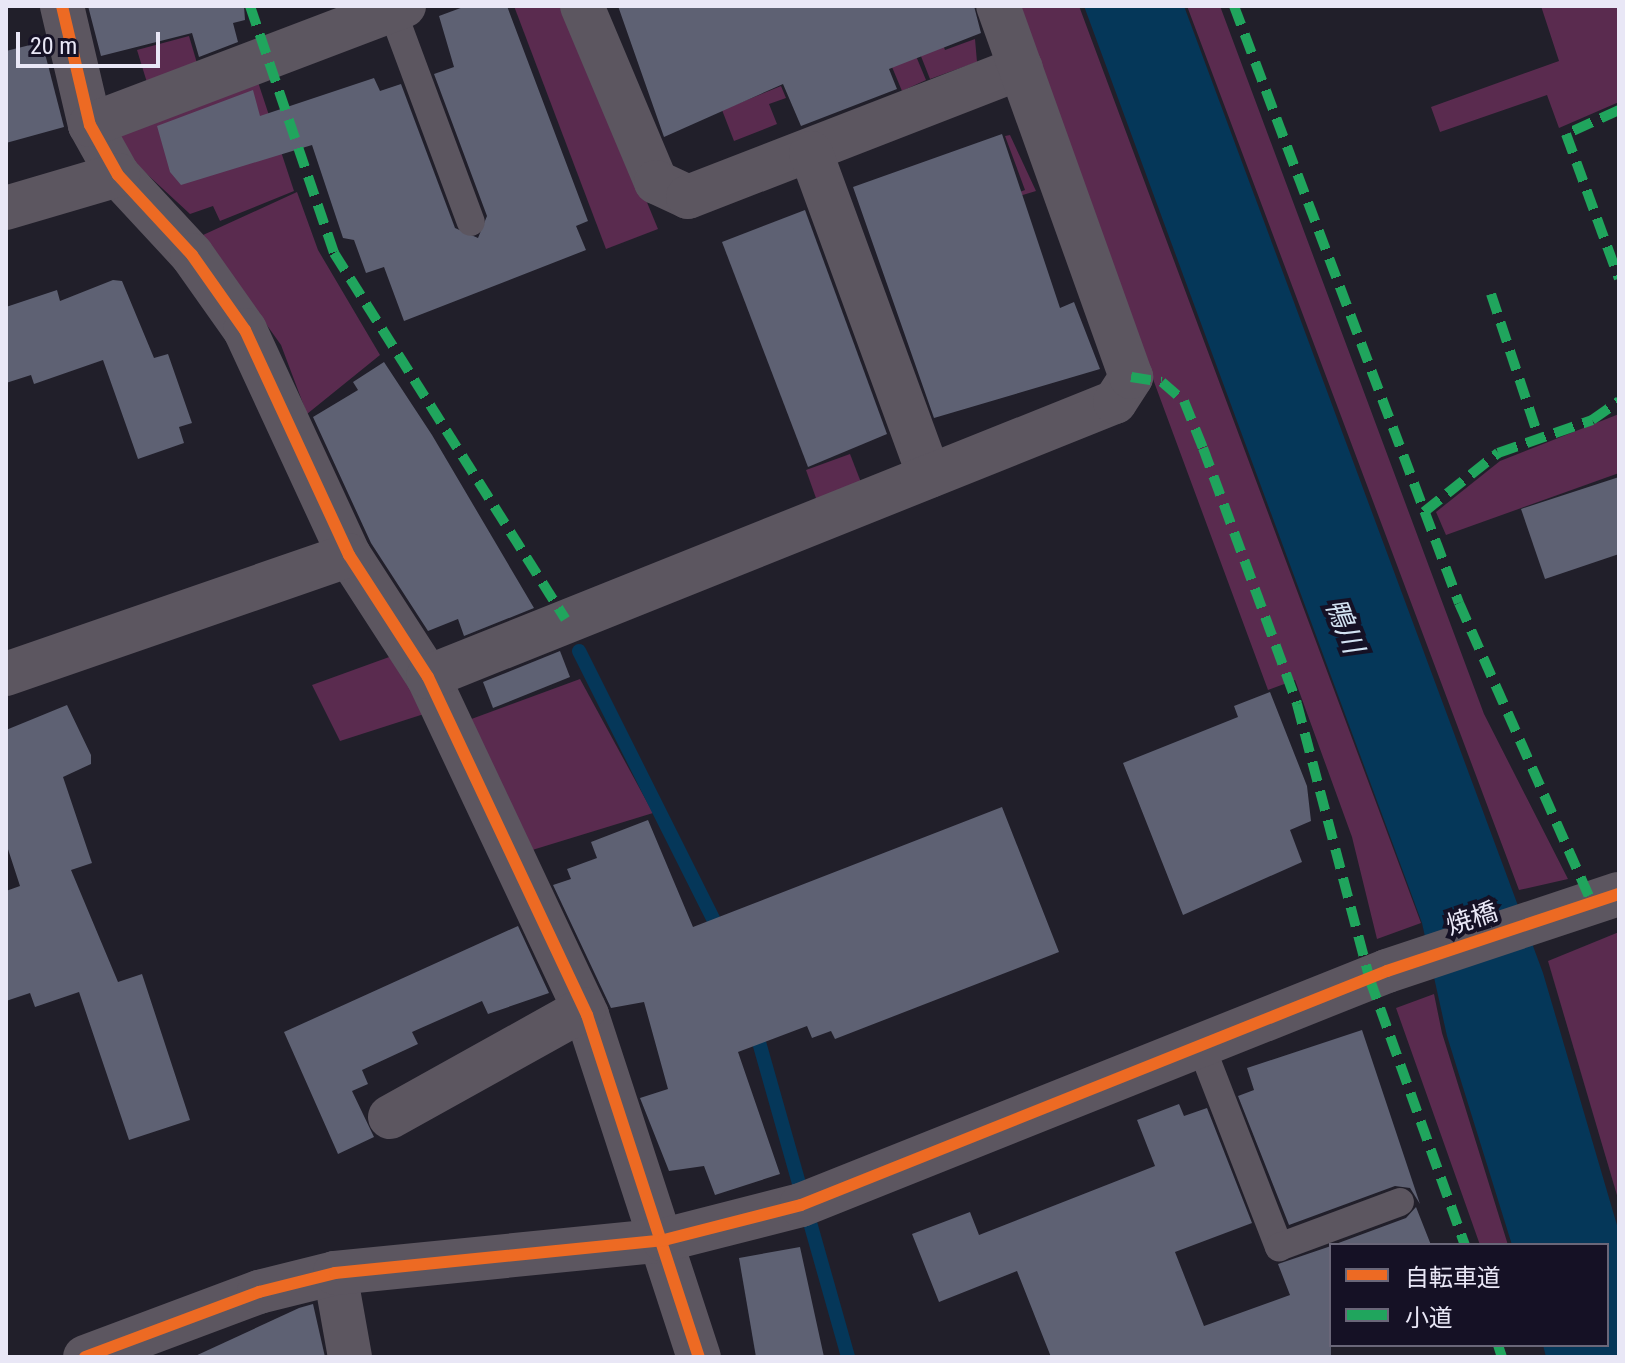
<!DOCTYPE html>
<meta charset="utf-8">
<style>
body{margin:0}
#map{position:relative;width:1625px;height:1363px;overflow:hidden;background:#211f2a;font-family:"Roboto Condensed","Noto Sans JP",sans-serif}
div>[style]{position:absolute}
.green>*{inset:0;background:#5a2b4f}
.water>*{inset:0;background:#053759}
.stream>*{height:14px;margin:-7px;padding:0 7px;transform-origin:7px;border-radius:7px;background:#053759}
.building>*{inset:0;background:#5e6173}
.service>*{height:28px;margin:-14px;padding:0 14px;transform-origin:14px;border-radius:14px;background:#5c5660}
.minor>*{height:44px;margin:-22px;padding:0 22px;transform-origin:22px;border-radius:22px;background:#5c5660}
.quiet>*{height:10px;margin-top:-5px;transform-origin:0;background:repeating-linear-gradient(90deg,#20a55d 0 20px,transparent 0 30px)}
.cycleway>*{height:12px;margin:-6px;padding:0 6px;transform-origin:6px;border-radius:6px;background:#ed6a23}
span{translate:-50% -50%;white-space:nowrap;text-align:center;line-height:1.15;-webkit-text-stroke:8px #151125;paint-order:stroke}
.street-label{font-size:26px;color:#e9e7f6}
.water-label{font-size:28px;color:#d3e3f2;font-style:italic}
.frame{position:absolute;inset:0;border:8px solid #e9e7f6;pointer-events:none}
.legend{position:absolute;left:1329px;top:1243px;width:280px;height:104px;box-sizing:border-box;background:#151125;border:2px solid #6a6779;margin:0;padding:10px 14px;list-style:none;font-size:24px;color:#e9e7f6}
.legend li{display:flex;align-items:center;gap:16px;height:40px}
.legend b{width:40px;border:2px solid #6a6779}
.scale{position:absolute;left:16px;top:32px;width:144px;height:36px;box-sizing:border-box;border:4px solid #e9e7f6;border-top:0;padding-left:10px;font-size:24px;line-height:28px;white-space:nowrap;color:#e9e7f6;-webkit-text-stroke:6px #151125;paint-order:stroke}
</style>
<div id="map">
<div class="green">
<div style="clip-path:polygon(514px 6px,566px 6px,658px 229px,606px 249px)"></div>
<div style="clip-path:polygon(1015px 6px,1079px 6px,1421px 923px,1377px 939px,1352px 837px,1295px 680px,1268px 690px)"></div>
<div style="clip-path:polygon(1187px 6px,1220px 6px,1484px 714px,1568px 879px,1519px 890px)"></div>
<div style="clip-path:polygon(1541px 6px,1619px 6px,1619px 102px,1559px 128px,1547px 95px,1440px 132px,1431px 107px,1559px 61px)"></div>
<div style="clip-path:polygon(934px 22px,945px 50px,975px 39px,977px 62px,930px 79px,911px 31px)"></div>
<div style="clip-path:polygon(906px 32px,926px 80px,902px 91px,887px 55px)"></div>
<div style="clip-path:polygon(189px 36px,199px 70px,149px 89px,137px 50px)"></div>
<div style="clip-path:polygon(258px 82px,294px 191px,220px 221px,213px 206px,190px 214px,122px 151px,118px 128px)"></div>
<div style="clip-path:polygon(781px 86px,786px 98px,769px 104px,777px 124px,734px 141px,722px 110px)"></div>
<div style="clip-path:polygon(1010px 135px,1036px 191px,951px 217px,1025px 190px,1005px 136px)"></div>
<div style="clip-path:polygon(297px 192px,318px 250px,380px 355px,307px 414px,281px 345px,203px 235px)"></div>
<div style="clip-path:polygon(1619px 414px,1619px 473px,1446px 535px,1436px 512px,1500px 461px)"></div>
<div style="clip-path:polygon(850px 454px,862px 485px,817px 501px,806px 470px)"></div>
<div style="clip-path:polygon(392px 656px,424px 714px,340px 741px,312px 685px)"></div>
<div style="clip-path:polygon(580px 679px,653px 813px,529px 851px,466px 721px)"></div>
<div style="clip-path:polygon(1619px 932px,1619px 1202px,1548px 961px)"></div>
<div style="clip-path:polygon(1434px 994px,1442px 1033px,1508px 1245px,1480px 1245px,1396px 1008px)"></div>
</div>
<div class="water">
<div style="clip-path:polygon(1084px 6px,1184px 6px,1543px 973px,1619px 1232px,1619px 1357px,1546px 1357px,1543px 1345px,1607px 1345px,1607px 1245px,1512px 1245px,1447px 1036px,1422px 923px)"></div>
</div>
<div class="stream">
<div style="left:579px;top:651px;width:315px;rotate:63.4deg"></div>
<div style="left:755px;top:1028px;width:342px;rotate:74.2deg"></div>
</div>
<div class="building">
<div style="clip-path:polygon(88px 6px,244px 6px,245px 20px,233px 23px,238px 42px,199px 57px,192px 33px,101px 56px)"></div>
<div style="clip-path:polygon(466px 6px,507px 6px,588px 221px,576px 226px,586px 250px,404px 321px,384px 267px,366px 273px,354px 240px,343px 238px,312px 145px,181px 185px,170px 172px,157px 126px,253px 90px,260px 116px,374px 78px,380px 91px,401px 84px,455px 228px,478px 238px,487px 216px,434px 74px,454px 67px,439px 16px)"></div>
<div style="clip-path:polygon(618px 6px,974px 6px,981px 33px,889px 69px,897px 89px,801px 126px,783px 84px,664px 137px)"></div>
<div style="clip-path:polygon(42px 42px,64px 127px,6px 143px,6px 51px)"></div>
<div style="clip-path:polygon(1002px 134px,1060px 308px,1074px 302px,1100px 369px,934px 418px,853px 187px)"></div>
<div style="clip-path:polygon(805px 210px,887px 434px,808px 467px,722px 242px)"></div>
<div style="clip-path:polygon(113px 280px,122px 281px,154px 358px,168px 354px,192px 423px,179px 427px,184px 443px,138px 459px,103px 360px,34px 384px,31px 375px,6px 383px,6px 307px,57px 290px,60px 301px)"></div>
<div style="clip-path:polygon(384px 362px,432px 435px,534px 608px,464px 636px,458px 619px,428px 631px,371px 543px,313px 417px,358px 390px,353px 382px)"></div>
<div style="clip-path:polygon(1619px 477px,1619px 554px,1545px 579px,1521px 509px)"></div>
<div style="clip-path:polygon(560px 651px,570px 677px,493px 708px,483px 682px)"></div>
<div style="clip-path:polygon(1270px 692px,1307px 786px,1311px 821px,1290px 830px,1302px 862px,1183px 915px,1123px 763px,1238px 717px,1234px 706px)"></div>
<div style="clip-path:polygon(67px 705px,91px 755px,91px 764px,63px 777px,92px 863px,71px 870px,118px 982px,142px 974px,190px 1120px,129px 1140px,79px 992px,35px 1007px,30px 993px,6px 1001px,6px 891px,20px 886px,6px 843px,6px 730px)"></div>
<div style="clip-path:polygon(1002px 807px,1059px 952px,835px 1039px,831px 1031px,812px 1038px,807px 1026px,738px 1052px,780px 1174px,715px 1195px,704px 1166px,669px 1171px,640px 1098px,668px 1089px,644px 1002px,611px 1008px,553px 885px,571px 879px,567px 869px,597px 858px,591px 842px,648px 820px,693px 927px)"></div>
<div style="clip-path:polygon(518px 926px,549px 993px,488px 1014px,482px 1001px,412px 1032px,418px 1044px,362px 1070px,368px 1084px,352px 1091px,374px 1137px,338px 1154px,284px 1032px)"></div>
<div style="clip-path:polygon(1362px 1030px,1420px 1204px,1410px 1188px,1395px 1186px,1289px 1225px,1238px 1096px,1254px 1090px,1247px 1068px)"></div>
<div style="clip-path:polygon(1179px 1104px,1184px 1116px,1207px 1108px,1252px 1223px,1175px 1252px,1204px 1326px,1290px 1295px,1278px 1264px,1331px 1246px,1331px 1357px,1051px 1357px,1017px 1271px,939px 1302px,912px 1234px,970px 1212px,979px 1235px,1155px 1166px,1137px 1120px)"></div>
<div style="clip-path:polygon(1416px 1207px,1431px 1245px,1333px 1245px,1406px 1218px)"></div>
<div style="clip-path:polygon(800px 1247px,824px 1357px,756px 1357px,739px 1258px)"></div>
<div style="clip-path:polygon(313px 1304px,325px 1357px,193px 1357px,299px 1308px)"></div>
</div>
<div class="service">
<div style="left:392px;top:10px;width:226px;rotate:69.6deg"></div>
<div style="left:1201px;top:1046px;width:216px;rotate:68.8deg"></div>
<div style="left:1279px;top:1247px;width:129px;rotate:-20.4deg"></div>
</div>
<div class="minor">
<div style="left:62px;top:6px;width:122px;rotate:76.8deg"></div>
<div style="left:90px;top:125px;width:57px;rotate:60.8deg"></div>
<div style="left:118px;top:175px;width:109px;rotate:47.2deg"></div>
<div style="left:192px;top:255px;width:92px;rotate:54.8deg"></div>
<div style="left:245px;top:330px;width:248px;rotate:65.2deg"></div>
<div style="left:349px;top:555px;width:145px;rotate:57.1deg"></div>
<div style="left:428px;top:677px;width:374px;rotate:64.8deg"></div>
<div style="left:587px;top:1015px;width:360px;rotate:71.9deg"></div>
<div style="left:582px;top:6px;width:191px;rotate:67.2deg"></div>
<div style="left:656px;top:182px;width:35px;rotate:25deg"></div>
<div style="left:688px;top:197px;width:357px;rotate:-21.2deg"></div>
<div style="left:90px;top:125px;width:336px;rotate:-20.8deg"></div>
<div style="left:811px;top:153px;width:344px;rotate:69.9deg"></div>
<div style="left:6px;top:208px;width:117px;rotate:-16.4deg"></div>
<div style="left:6px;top:674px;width:363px;rotate:-19.1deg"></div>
<div style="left:428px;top:677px;width:740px;rotate:-21.82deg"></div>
<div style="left:1115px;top:402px;width:30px;rotate:-57deg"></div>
<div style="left:1131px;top:377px;width:394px;rotate:-109.7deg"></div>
<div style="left:390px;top:1117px;width:222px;rotate:-29.1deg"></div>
<div style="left:335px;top:1273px;width:85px;rotate:79.9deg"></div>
<div style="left:85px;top:1357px;width:186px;rotate:-20.5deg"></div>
<div style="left:259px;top:1292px;width:78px;rotate:-14deg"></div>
<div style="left:335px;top:1273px;width:331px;rotate:-5.7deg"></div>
<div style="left:664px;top:1240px;width:141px;rotate:-14.3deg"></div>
<div style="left:801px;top:1205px;width:631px;rotate:-21.77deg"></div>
<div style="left:1387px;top:971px;width:244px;rotate:-18.4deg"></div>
</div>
<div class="quiet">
<div style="left:250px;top:6px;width:261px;rotate:71.2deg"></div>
<div style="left:334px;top:253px;width:433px;rotate:57.7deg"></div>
<div style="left:1234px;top:6px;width:638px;rotate:69.35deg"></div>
<div style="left:1459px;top:603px;width:328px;rotate:66.1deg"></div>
<div style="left:1619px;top:110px;width:58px;rotate:155.6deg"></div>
<div style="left:1566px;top:134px;width:154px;rotate:69.9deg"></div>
<div style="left:1491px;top:294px;width:152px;rotate:71.6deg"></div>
<div style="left:1131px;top:377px;width:31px;rotate:9deg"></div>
<div style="left:1162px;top:382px;width:29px;rotate:41deg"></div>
<div style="left:1184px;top:401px;width:51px;rotate:68deg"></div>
<div style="left:1203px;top:448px;width:273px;rotate:69.8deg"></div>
<div style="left:1297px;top:704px;width:285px;rotate:75.2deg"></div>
<div style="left:1370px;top:980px;width:282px;rotate:70.3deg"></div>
<div style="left:1424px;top:512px;width:95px;rotate:-38.6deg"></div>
<div style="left:1498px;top:453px;width:100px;rotate:-19.3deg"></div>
<div style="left:1592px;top:420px;width:33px;rotate:-35deg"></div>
<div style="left:1498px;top:1345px;width:13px;rotate:72deg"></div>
</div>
<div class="cycleway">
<div style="left:62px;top:6px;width:122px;rotate:76.8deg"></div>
<div style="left:90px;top:125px;width:57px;rotate:60.8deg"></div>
<div style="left:118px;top:175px;width:109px;rotate:47.2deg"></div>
<div style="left:192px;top:255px;width:92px;rotate:54.8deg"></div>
<div style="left:245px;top:330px;width:248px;rotate:65.2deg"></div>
<div style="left:349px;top:555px;width:145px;rotate:57.1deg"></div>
<div style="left:428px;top:677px;width:374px;rotate:64.8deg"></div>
<div style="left:587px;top:1015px;width:360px;rotate:71.9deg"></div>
<div style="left:85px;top:1357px;width:186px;rotate:-20.5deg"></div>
<div style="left:259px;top:1292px;width:78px;rotate:-14deg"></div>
<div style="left:335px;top:1273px;width:331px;rotate:-5.7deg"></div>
<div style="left:664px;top:1240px;width:141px;rotate:-14.3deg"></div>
<div style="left:801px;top:1205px;width:631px;rotate:-21.77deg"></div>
<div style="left:1387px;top:971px;width:244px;rotate:-18.4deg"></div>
</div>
<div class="street-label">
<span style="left:1472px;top:919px;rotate:-18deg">焼橋</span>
</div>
<div class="water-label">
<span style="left:1344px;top:626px;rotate:68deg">鴨川</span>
</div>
<div class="frame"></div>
<ul class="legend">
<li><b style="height:10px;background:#ed6a23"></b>自転車道</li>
<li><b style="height:10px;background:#20a55d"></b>小道</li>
</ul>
<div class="scale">20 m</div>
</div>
